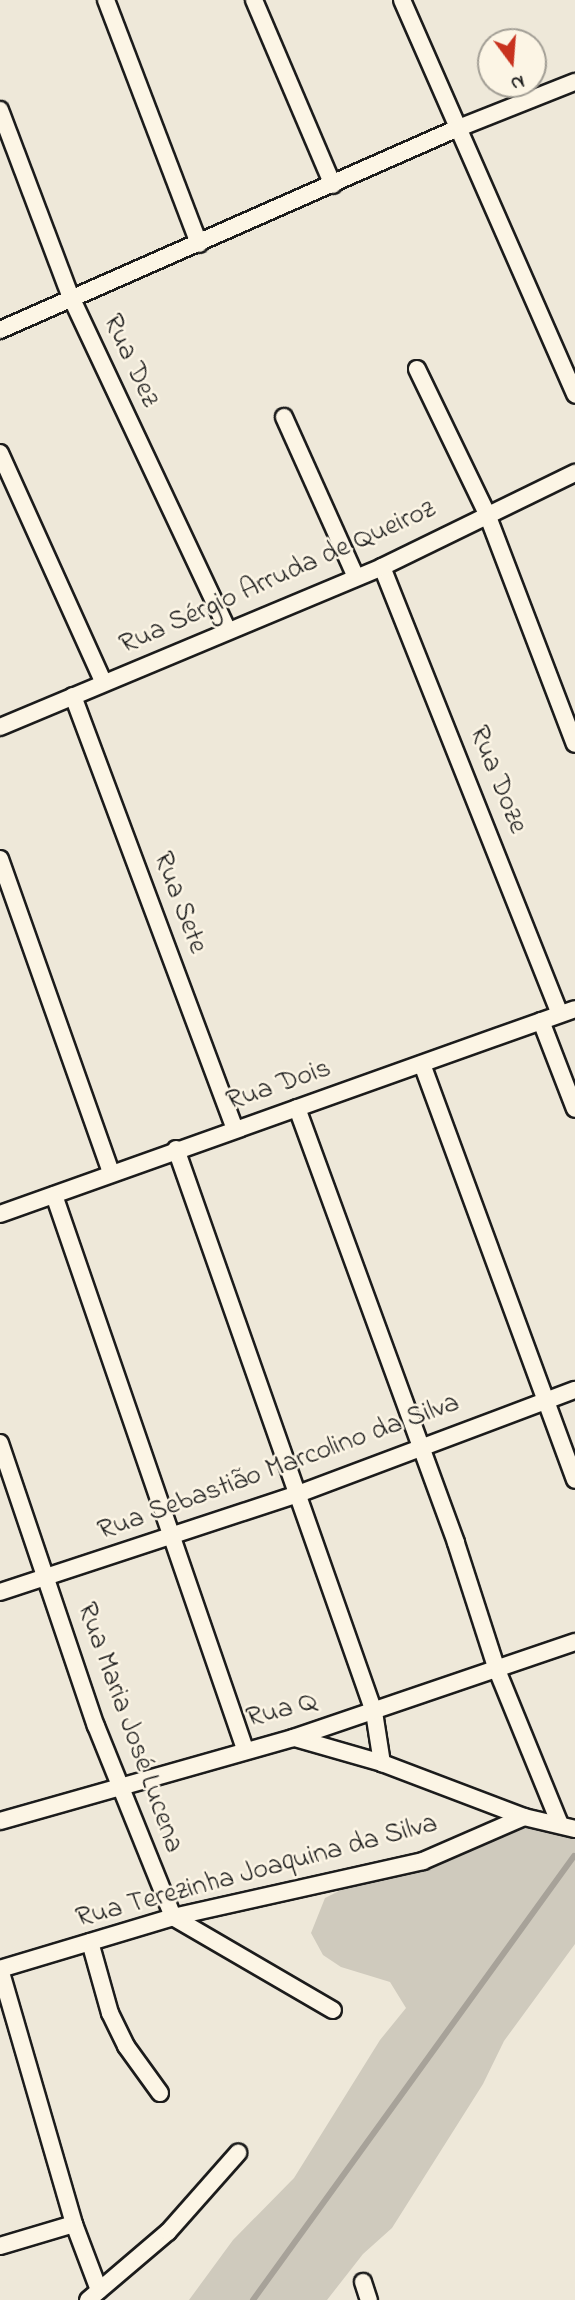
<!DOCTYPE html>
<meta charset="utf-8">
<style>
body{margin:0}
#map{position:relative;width:575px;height:2300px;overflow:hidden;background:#eee8d9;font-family:"Indie Flower",sans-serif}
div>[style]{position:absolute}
.green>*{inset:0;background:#cfcabd}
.stream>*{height:6px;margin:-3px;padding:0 3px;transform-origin:3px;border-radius:3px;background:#a7a299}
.roads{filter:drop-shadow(2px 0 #1c1c1c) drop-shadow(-2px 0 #1c1c1c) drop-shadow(0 2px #1c1c1c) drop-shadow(0 -2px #1c1c1c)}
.street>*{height:16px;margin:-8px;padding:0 8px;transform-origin:8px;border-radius:8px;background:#fcf5e5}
span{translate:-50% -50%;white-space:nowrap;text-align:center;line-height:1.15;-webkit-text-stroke:5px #fcf5e5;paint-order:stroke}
.street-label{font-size:28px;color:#1c1c1c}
.north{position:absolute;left:477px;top:28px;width:70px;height:70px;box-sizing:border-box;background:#fcf5e5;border:2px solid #a29e95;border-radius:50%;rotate:164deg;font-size:19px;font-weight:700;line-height:28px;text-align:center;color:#1c1c1c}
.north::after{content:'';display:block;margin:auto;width:24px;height:32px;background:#c8321e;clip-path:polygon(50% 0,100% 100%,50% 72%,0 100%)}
</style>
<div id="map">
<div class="green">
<div style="clip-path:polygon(539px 1826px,575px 1835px,575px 1944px,504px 2041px,483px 2084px,392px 2228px,363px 2254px,327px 2300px,189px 2300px,233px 2240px,294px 2178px,380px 2040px,406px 2008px,390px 1982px,341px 1967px,323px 1955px,311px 1933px,325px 1898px,357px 1882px,508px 1831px)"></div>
</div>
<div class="stream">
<div style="left:253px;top:2300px;width:548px;rotate:-54.13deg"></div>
</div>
<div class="roads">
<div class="street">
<div style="left:106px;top:0;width:261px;rotate:69.1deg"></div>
<div style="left:254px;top:0;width:201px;rotate:66.9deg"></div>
<div style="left:402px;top:0;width:431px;rotate:66.3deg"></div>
<div style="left:0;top:110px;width:198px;rotate:69.3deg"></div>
<div style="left:70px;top:295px;width:368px;rotate:64.8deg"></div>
<div style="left:0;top:330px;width:498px;rotate:-23.8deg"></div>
<div style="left:456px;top:129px;width:128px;rotate:-21.6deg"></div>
<div style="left:417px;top:369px;width:161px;rotate:64.2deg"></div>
<div style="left:487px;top:514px;width:246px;rotate:69.1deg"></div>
<div style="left:284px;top:417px;width:175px;rotate:65.8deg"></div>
<div style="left:0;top:453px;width:252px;rotate:65.7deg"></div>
<div style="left:382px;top:567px;width:481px;rotate:68.3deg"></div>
<div style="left:73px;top:696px;width:462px;rotate:69.5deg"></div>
<div style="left:0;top:727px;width:414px;rotate:-22.7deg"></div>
<div style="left:382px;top:567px;width:215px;rotate:-26deg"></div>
<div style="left:0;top:859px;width:333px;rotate:70.5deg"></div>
<div style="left:541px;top:1021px;width:94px;rotate:68.9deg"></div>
<div style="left:422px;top:1064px;width:443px;rotate:69.8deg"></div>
<div style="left:297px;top:1108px;width:463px;rotate:69.9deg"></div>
<div style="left:456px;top:1543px;width:133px;rotate:72.1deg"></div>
<div style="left:497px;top:1670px;width:166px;rotate:67.8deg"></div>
<div style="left:176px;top:1149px;width:597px;rotate:70.62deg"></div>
<div style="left:374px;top:1712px;width:52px;rotate:81.1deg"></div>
<div style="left:54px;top:1195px;width:586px;rotate:70.98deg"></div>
<div style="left:0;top:1214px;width:610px;rotate:-19.62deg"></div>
<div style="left:0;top:1443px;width:299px;rotate:71.3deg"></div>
<div style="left:96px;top:1726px;width:206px;rotate:68deg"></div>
<div style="left:173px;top:1917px;width:185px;rotate:30.2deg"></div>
<div style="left:0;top:1592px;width:314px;rotate:-18.2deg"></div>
<div style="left:298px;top:1494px;width:296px;rotate:-20.6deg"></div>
<div style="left:295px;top:1738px;width:91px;rotate:16deg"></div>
<div style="left:382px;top:1763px;width:152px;rotate:20.8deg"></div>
<div style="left:524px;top:1817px;width:52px;rotate:13.2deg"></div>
<div style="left:0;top:1821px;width:305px;rotate:-15.8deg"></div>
<div style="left:293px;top:1738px;width:298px;rotate:-18.8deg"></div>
<div style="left:90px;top:1942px;width:74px;rotate:74.3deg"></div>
<div style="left:110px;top:2013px;width:37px;rotate:64deg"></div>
<div style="left:126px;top:2046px;width:58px;rotate:54.1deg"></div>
<div style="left:0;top:1969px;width:181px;rotate:-16.7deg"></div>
<div style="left:173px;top:1917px;width:256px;rotate:-12.6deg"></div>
<div style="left:423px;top:1861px;width:110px;rotate:-23.5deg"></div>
<div style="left:0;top:1969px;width:266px;rotate:73.8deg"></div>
<div style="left:74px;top:2224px;width:71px;rotate:69.3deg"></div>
<div style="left:0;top:2246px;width:77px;rotate:-16.6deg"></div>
<div style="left:363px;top:2282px;width:19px;rotate:72deg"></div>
<div style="left:88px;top:2300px;width:105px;rotate:-40.4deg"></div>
<div style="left:168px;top:2232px;width:106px;rotate:-48.5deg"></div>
</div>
</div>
<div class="street-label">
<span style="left:130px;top:361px;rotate:65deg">Rua Dez</span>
<span style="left:278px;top:578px;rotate:-24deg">Rua Sérgio Arruda de Queiroz</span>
<span style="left:497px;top:780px;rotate:68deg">Rua Doze</span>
<span style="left:179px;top:903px;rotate:69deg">Rua Sete</span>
<span style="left:279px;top:1086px;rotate:-19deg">Rua Dois</span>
<span style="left:279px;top:1468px;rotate:-20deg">Rua Sebastião Marcolino da Silva</span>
<span style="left:282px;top:1711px;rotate:-15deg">Rua Q</span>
<span style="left:129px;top:1728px;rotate:70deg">Rua Maria José Lucena</span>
<span style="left:257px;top:1872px;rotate:-15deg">Rua Terezinha Joaquina da Silva</span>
</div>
<div class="north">N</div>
</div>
